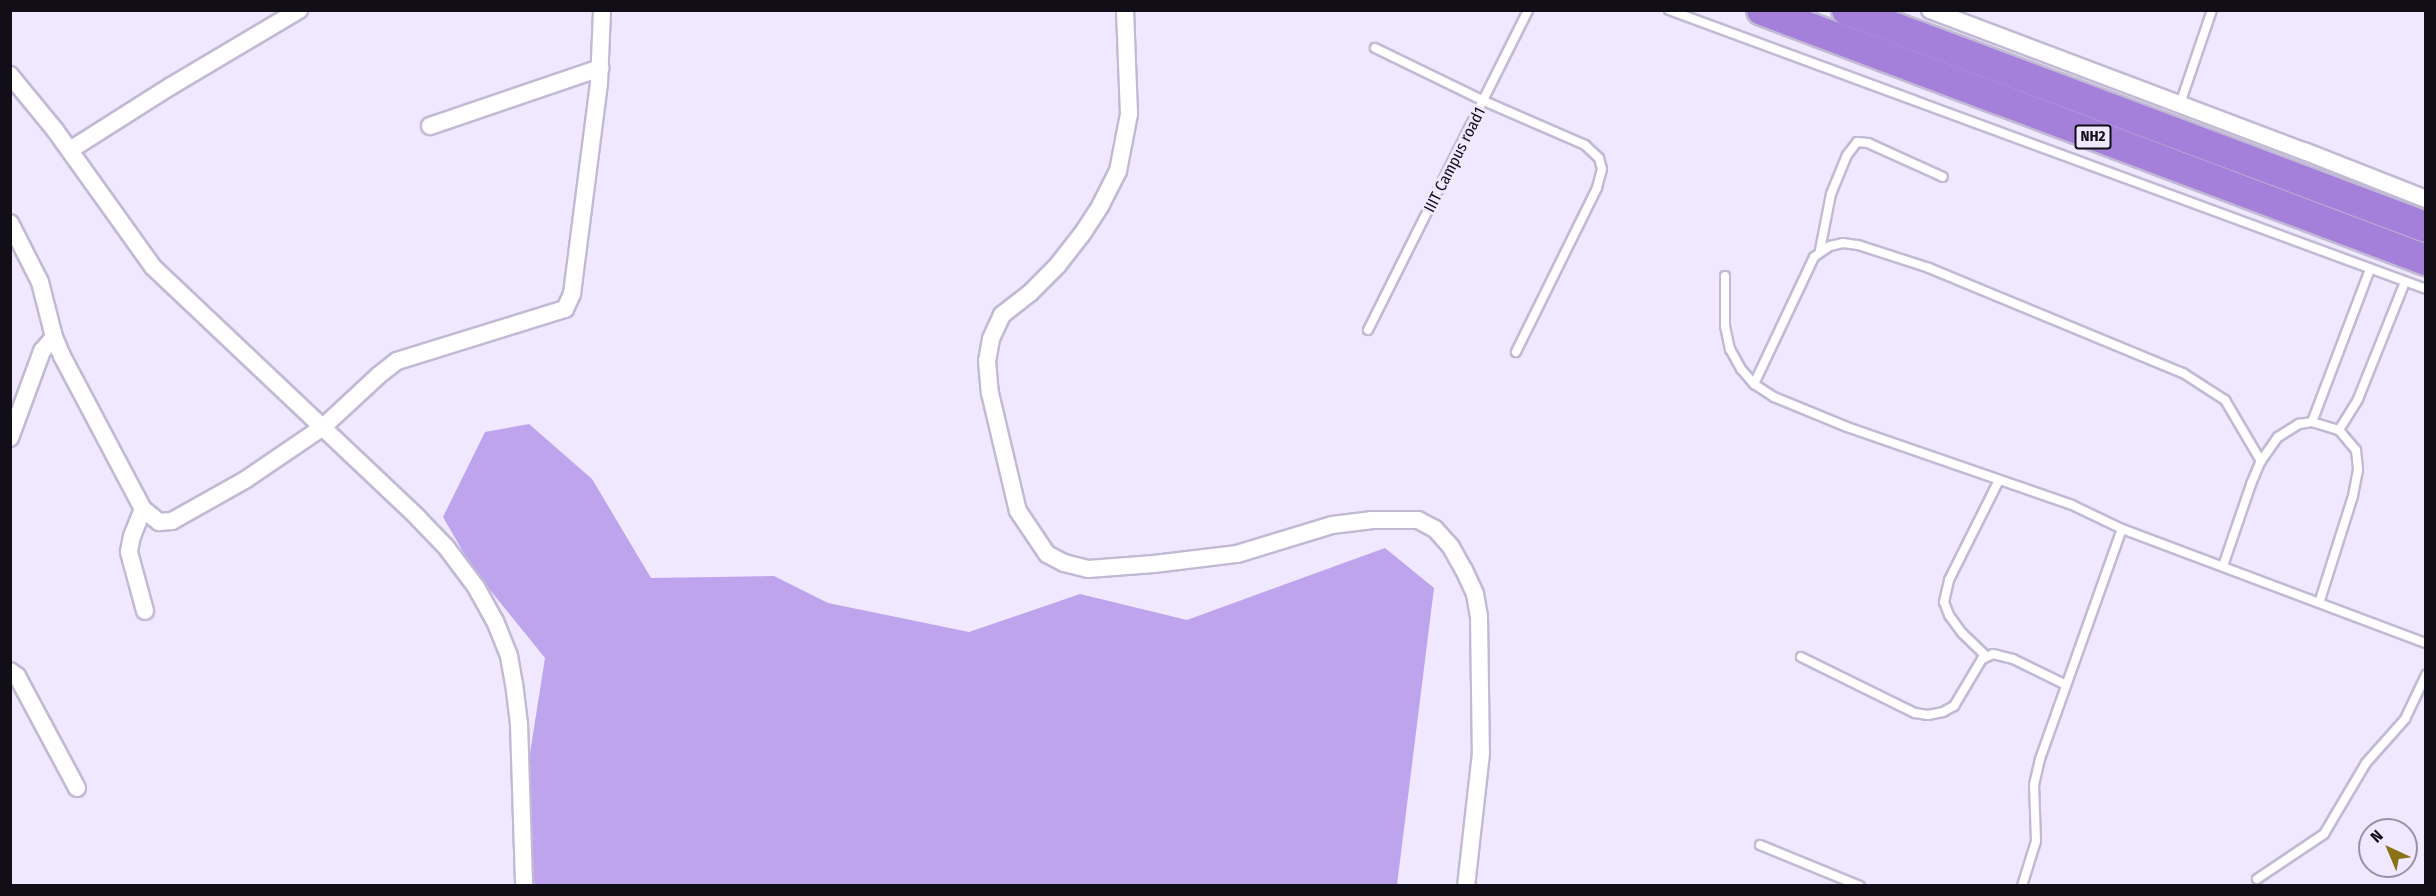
<!DOCTYPE html>
<style>
body{margin:0}
#map{position:relative;width:2436px;height:896px;overflow:hidden;background:#f0e8fe;font-family:"Fira Sans Condensed",sans-serif}
div>[style]{position:absolute}
.forest>*{inset:0;background:#bea3ed}
.roads{filter:drop-shadow(2px 0 #c2bad4) drop-shadow(-2px 0 #c2bad4) drop-shadow(0 2px #c2bad4) drop-shadow(0 -2px #c2bad4)}
.lane>*{height:8px;margin:-4px;padding:0 4px;transform-origin:4px;border-radius:4px;background:#fff}
.street>*{height:16px;margin:-8px;padding:0 8px;transform-origin:8px;border-radius:8px;background:#fff}
.highway>*{height:30px;margin:-15px;padding:0 15px;transform-origin:15px;border-radius:15px;background:#a480da}
span{translate:-50% -50%;white-space:nowrap;text-align:center;line-height:1.15;-webkit-text-stroke:6px #f0e8fe;paint-order:stroke}
.shield-label span{padding:2px 4px;background:#f0e8fe;border:2px solid;border-radius:4px;-webkit-text-stroke-width:0}
.shield-label{font-size:15px;color:#110e17;font-weight:700}
.street-label{font-size:16px;color:#110e17}
.frame{position:absolute;inset:0;border:12px solid #110e17;pointer-events:none}
.north{position:absolute;left:2358px;top:818px;width:60px;height:60px;box-sizing:border-box;background:#f0e8fe;border:2px solid #9791a2;border-radius:50%;rotate:316deg;font-size:16px;font-weight:700;line-height:24px;text-align:center;color:#110e17}
.north::after{content:'';display:block;margin:auto;width:21px;height:27px;background:#897316;clip-path:polygon(50% 0,100% 100%,50% 72%,0 100%)}
</style>
<div id="map">
<div class="forest">
<div style="clip-path:polygon(529px 424px,592px 479px,651px 578px,774px 576px,828px 603px,969px 632px,1080px 594px,1187px 620px,1385px 548px,1434px 588px,1397px 885px,535px 885px,519px 823px,545px 658px,473px 569px,443px 517px,485px 432px)"></div>
</div>
<div class="roads">
<div class="lane">
<div style="left:1669px;top:10px;width:807px;rotate:20.23deg"></div>
<div style="left:1375px;top:48px;width:121px;rotate:25.9deg"></div>
<div style="left:1484px;top:101px;width:110px;rotate:23.5deg"></div>
<div style="left:1585px;top:145px;width:19px;rotate:43deg"></div>
<div style="left:1599px;top:158px;width:11px;rotate:75deg"></div>
<div style="left:1602px;top:169px;width:20px;rotate:105deg"></div>
<div style="left:1597px;top:188px;width:183px;rotate:116.3deg"></div>
<div style="left:2180px;top:104px;width:99px;rotate:-71.2deg"></div>
<div style="left:1820px;top:250px;width:57px;rotate:-78.9deg"></div>
<div style="left:1831px;top:194px;width:42px;rotate:-67.7deg"></div>
<div style="left:1847px;top:155px;width:16px;rotate:-52deg"></div>
<div style="left:1857px;top:142px;width:11px;rotate:5deg"></div>
<div style="left:1868px;top:143px;width:82px;rotate:24.4deg"></div>
<div style="left:1725px;top:276px;width:50px;rotate:90deg"></div>
<div style="left:1725px;top:326px;width:24px;rotate:78deg"></div>
<div style="left:1730px;top:349px;width:23px;rotate:61deg"></div>
<div style="left:1741px;top:369px;width:20px;rotate:49deg"></div>
<div style="left:1754px;top:384px;width:24px;rotate:33deg"></div>
<div style="left:1774px;top:397px;width:79px;rotate:22.3deg"></div>
<div style="left:1847px;top:427px;width:238px;rotate:19.1deg"></div>
<div style="left:2072px;top:505px;width:55px;rotate:25.6deg"></div>
<div style="left:2122px;top:529px;width:325px;rotate:20.6deg"></div>
<div style="left:1368px;top:330px;width:358px;rotate:-63.4deg"></div>
<div style="left:1754px;top:384px;width:140px;rotate:-64.7deg"></div>
<div style="left:1814px;top:257px;width:19px;rotate:-35deg"></div>
<div style="left:1830px;top:246px;width:13px;rotate:-13deg"></div>
<div style="left:1843px;top:243px;width:15px;rotate:8deg"></div>
<div style="left:1858px;top:245px;width:75px;rotate:17.9deg"></div>
<div style="left:1929px;top:268px;width:275px;rotate:22.5deg"></div>
<div style="left:2183px;top:373px;width:50px;rotate:32.7deg"></div>
<div style="left:2225px;top:400px;width:71px;rotate:59.5deg"></div>
<div style="left:2312px;top:422px;width:164px;rotate:-69.2deg"></div>
<div style="left:2339px;top:430px;width:36px;rotate:-58deg"></div>
<div style="left:2358px;top:399px;width:126px;rotate:-68.1deg"></div>
<div style="left:2223px;top:566px;width:87px;rotate:-71.1deg"></div>
<div style="left:2251px;top:484px;width:25px;rotate:-67deg"></div>
<div style="left:2261px;top:461px;width:29px;rotate:-55deg"></div>
<div style="left:2278px;top:437px;width:25px;rotate:-32deg"></div>
<div style="left:2299px;top:424px;width:13px;rotate:-9deg"></div>
<div style="left:2312px;top:422px;width:28px;rotate:17deg"></div>
<div style="left:2339px;top:430px;width:26px;rotate:50deg"></div>
<div style="left:2356px;top:450px;width:20px;rotate:84deg"></div>
<div style="left:2358px;top:470px;width:26px;rotate:101deg"></div>
<div style="left:2353px;top:496px;width:112px;rotate:107.6deg"></div>
<div style="left:1986px;top:656px;width:33px;rotate:-136deg"></div>
<div style="left:1962px;top:633px;width:22px;rotate:-126deg"></div>
<div style="left:1949px;top:615px;width:14px;rotate:-111deg"></div>
<div style="left:1944px;top:602px;width:23px;rotate:-77deg"></div>
<div style="left:1949px;top:580px;width:112px;rotate:-63.4deg"></div>
<div style="left:1801px;top:657px;width:127px;rotate:26.2deg"></div>
<div style="left:1915px;top:713px;width:13px;rotate:9deg"></div>
<div style="left:1928px;top:715px;width:15px;rotate:-11deg"></div>
<div style="left:1943px;top:712px;width:13px;rotate:-29deg"></div>
<div style="left:1954px;top:706px;width:55px;rotate:-59.2deg"></div>
<div style="left:1982px;top:659px;width:12px;rotate:-24deg"></div>
<div style="left:1993px;top:654px;width:21px;rotate:14deg"></div>
<div style="left:2013px;top:659px;width:59px;rotate:26.1deg"></div>
<div style="left:1760px;top:845px;width:108px;rotate:22.3deg"></div>
<div style="left:2257px;top:879px;width:81px;rotate:-33.9deg"></div>
<div style="left:2324px;top:834px;width:82px;rotate:-59.4deg"></div>
<div style="left:2366px;top:763px;width:59px;rotate:-48.4deg"></div>
<div style="left:2405px;top:719px;width:49px;rotate:-64.5deg"></div>
<div style="left:2022px;top:886px;width:47px;rotate:-72.7deg"></div>
<div style="left:2036px;top:841px;width:56px;rotate:-92deg"></div>
<div style="left:2034px;top:785px;width:27px;rotate:-77deg"></div>
<div style="left:2040px;top:759px;width:244px;rotate:-70.4deg"></div>
</div>
<div class="street">
<div style="left:1125px;top:10px;width:104px;rotate:87.8deg"></div>
<div style="left:1129px;top:114px;width:58px;rotate:100.9deg"></div>
<div style="left:1118px;top:171px;width:38px;rotate:117deg"></div>
<div style="left:1101px;top:205px;width:35px;rotate:123deg"></div>
<div style="left:1082px;top:234px;width:39px;rotate:128deg"></div>
<div style="left:1058px;top:265px;width:40px;rotate:135deg"></div>
<div style="left:1030px;top:293px;width:36px;rotate:142deg"></div>
<div style="left:1002px;top:315px;width:26px;rotate:115deg"></div>
<div style="left:991px;top:339px;width:22px;rotate:100deg"></div>
<div style="left:987px;top:361px;width:32px;rotate:85deg"></div>
<div style="left:990px;top:393px;width:121px;rotate:76.7deg"></div>
<div style="left:1018px;top:511px;width:52px;rotate:56deg"></div>
<div style="left:1047px;top:554px;width:19px;rotate:28deg"></div>
<div style="left:1064px;top:563px;width:25px;rotate:14deg"></div>
<div style="left:1088px;top:569px;width:66px;rotate:-4.3deg"></div>
<div style="left:1154px;top:564px;width:84px;rotate:-6.9deg"></div>
<div style="left:1237px;top:554px;width:99px;rotate:-17deg"></div>
<div style="left:1332px;top:525px;width:39px;rotate:-7deg"></div>
<div style="left:1371px;top:520px;width:47px"></div>
<div style="left:1418px;top:520px;width:19px;rotate:28deg"></div>
<div style="left:1435px;top:529px;width:24px;rotate:48deg"></div>
<div style="left:1451px;top:547px;width:26px;rotate:61deg"></div>
<div style="left:1464px;top:570px;width:26px;rotate:65deg"></div>
<div style="left:1475px;top:594px;width:23px;rotate:80deg"></div>
<div style="left:1479px;top:617px;width:136px;rotate:89.2deg"></div>
<div style="left:1481px;top:753px;width:134px;rotate:96.4deg"></div>
<div style="left:1930px;top:10px;width:400px;rotate:20.7deg"></div>
<div style="left:2304px;top:151px;width:131px;rotate:21.5deg"></div>
<div style="left:10px;top:75px;width:71px;rotate:50.7deg"></div>
<div style="left:55px;top:130px;width:168px;rotate:54.4deg"></div>
<div style="left:153px;top:267px;width:365px;rotate:43.4deg"></div>
<div style="left:418px;top:518px;width:40px;rotate:46deg"></div>
<div style="left:446px;top:547px;width:50px;rotate:53.1deg"></div>
<div style="left:476px;top:587px;width:39px;rotate:61deg"></div>
<div style="left:495px;top:621px;width:38px;rotate:68deg"></div>
<div style="left:509px;top:656px;width:27px;rotate:80deg"></div>
<div style="left:514px;top:683px;width:41px;rotate:83deg"></div>
<div style="left:519px;top:724px;width:162px;rotate:88.2deg"></div>
<div style="left:430px;top:126px;width:180px;rotate:-18.8deg"></div>
<div style="left:70px;top:150px;width:120px;rotate:-32.4deg"></div>
<div style="left:171px;top:86px;width:149px;rotate:-30.7deg"></div>
<div style="left:10px;top:223px;width:66px;rotate:63deg"></div>
<div style="left:40px;top:282px;width:57px;rotate:75.7deg"></div>
<div style="left:54px;top:337px;width:21px;rotate:67deg"></div>
<div style="left:62px;top:356px;width:173px;rotate:62.1deg"></div>
<div style="left:143px;top:509px;width:21px;rotate:39deg"></div>
<div style="left:159px;top:522px;width:13px;rotate:-4deg"></div>
<div style="left:172px;top:521px;width:84px;rotate:-29.3deg"></div>
<div style="left:245px;top:480px;width:94px;rotate:-34.2deg"></div>
<div style="left:323px;top:427px;width:76px;rotate:-42.9deg"></div>
<div style="left:379px;top:375px;width:23px;rotate:-38deg"></div>
<div style="left:397px;top:361px;width:176px;rotate:-17.2deg"></div>
<div style="left:565px;top:309px;width:17px;rotate:-65deg"></div>
<div style="left:572px;top:294px;width:213px;rotate:-82.7deg"></div>
<div style="left:599px;top:83px;width:73px;rotate:-87.6deg"></div>
<div style="left:10px;top:438px;width:93px;rotate:-69.8deg"></div>
<div style="left:42px;top:351px;width:18px;rotate:-49deg"></div>
<div style="left:143px;top:509px;width:29px;rotate:112deg"></div>
<div style="left:132px;top:536px;width:16px;rotate:101deg"></div>
<div style="left:129px;top:552px;width:61px;rotate:74.8deg"></div>
<div style="left:10px;top:671px;width:9px;rotate:36deg"></div>
<div style="left:17px;top:676px;width:127px;rotate:61.8deg"></div>
</div>
<div class="highway">
<div style="left:1762px;top:10px;width:710px;rotate:20.63deg"></div>
<div style="left:1847px;top:10px;width:618px;rotate:20.55deg"></div>
</div>
</div>
<div class="shield-label">
<span style="left:2093px;top:137px">NH2</span>
</div>
<div class="street-label">
<span style="left:1455px;top:160px;rotate:-63deg">IIIT Campus road1</span>
</div>
<div class="frame"></div>
<div class="north">N</div>
</div>
